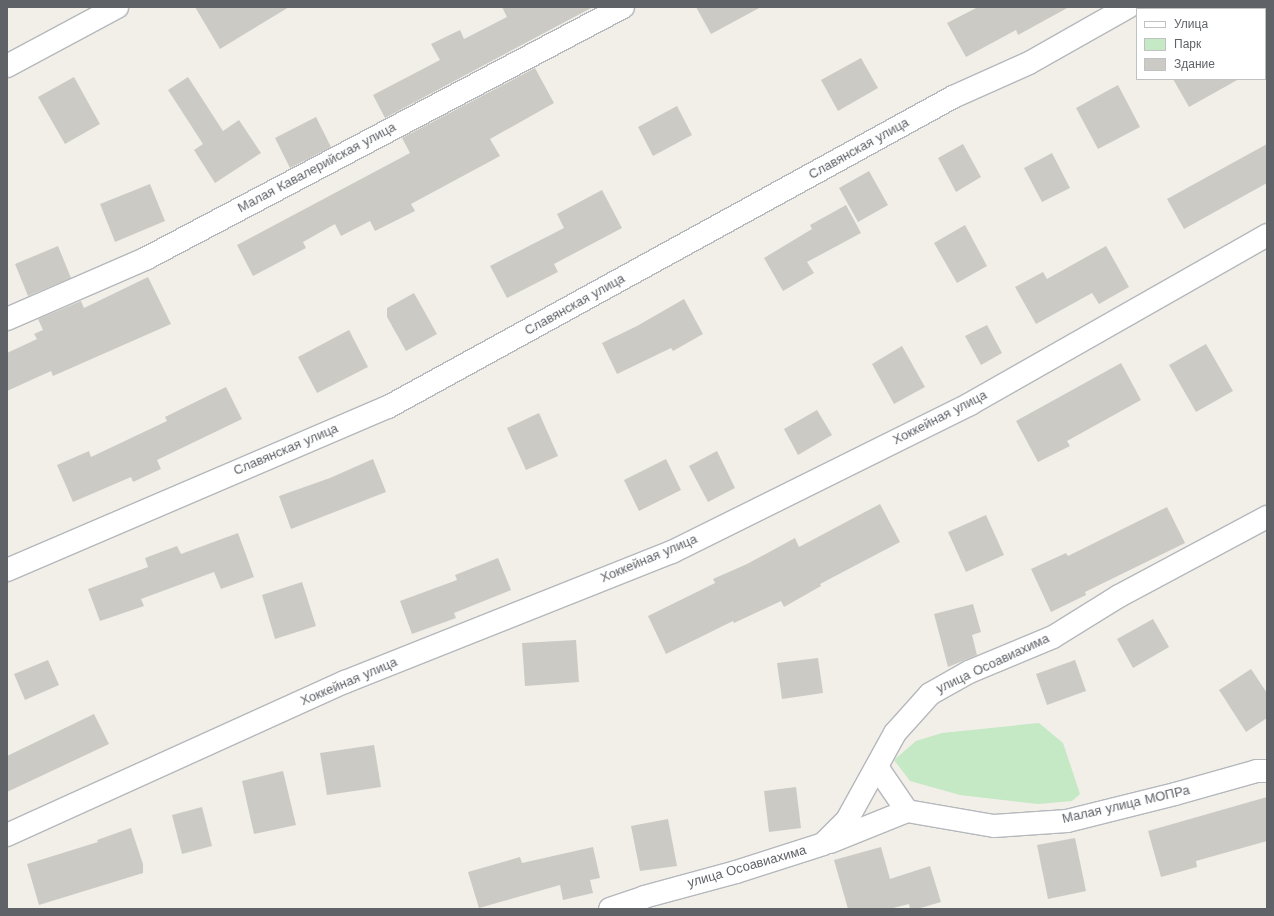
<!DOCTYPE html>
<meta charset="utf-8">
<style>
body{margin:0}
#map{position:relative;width:1274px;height:916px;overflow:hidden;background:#f1efe8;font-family:"Work Sans",sans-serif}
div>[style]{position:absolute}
.green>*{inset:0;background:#c5e8c5}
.building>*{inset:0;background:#cccac5}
.roads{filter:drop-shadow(1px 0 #b5b8bc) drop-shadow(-1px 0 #b5b8bc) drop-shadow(0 1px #b5b8bc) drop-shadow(0 -1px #b5b8bc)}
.street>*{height:22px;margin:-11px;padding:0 11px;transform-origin:11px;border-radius:11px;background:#fff}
span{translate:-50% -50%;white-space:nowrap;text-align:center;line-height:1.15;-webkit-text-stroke:3px #fff;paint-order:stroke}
.street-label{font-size:13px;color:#5f6368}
.frame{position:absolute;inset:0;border:8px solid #5f6368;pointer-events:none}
.legend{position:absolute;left:1136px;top:8px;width:130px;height:72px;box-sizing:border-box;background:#fff;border:1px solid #bfc1c3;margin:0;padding:5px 7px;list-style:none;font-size:12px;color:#5f6368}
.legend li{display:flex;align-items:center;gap:8px;height:20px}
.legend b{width:20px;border:1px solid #bfc1c3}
</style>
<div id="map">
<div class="green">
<div style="clip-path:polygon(1039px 723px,1063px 743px,1080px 794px,1072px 801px,1038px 804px,960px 795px,910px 781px,894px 760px,916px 741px,942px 733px)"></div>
</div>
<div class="building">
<div style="clip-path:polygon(195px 7px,289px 7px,220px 49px)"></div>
<div style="clip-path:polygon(502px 7px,593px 7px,385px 118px,373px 95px,440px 60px,431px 44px,460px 30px,464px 39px,507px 17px)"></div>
<div style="clip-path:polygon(696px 7px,761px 7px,711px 34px)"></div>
<div style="clip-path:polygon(978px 7px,1069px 7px,1018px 35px,1016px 30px,966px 57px,947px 23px)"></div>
<div style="clip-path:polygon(861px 58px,878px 88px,838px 111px,821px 80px)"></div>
<div style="clip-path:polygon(535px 68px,554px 103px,490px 139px,500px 156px,411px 204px,415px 211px,375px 231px,370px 221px,341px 236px,335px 224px,303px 242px,306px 248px,253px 276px,237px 245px,410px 153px,402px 138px)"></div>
<div style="clip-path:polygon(74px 77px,100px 124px,65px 144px,38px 97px)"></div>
<div style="clip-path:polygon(188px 77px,223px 131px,239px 120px,261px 153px,215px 183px,194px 150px,203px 144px,168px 90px)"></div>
<div style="clip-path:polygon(1173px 79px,1239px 79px,1189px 107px)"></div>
<div style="clip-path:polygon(1118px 85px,1140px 127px,1098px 149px,1076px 108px)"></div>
<div style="clip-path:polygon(677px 106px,692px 135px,653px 156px,638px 127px)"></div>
<div style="clip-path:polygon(316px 117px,331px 147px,290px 168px,275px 138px)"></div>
<div style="clip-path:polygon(963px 144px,981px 177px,956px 192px,938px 158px)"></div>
<div style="clip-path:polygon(1267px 144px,1267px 183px,1184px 229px,1167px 199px)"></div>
<div style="clip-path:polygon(1052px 153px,1070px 188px,1042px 202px,1024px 168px)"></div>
<div style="clip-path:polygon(869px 171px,888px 205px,858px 222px,839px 188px)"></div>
<div style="clip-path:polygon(150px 184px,165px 221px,115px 242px,100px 204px)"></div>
<div style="clip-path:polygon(602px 190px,622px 228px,554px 264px,558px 272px,507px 298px,490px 266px,564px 228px,557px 214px)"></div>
<div style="clip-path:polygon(846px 205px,861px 233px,807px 262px,814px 273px,783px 291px,764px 258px,812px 229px,810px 225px)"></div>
<div style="clip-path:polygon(965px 225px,987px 266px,957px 283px,934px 243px)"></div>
<div style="clip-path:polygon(58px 246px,71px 278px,28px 296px,15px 264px)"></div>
<div style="clip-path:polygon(1106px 246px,1129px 287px,1099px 304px,1092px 293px,1036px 324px,1015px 287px,1043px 272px,1047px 279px)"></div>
<div style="clip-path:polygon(148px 277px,171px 324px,53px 376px,51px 371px,7px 391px,7px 353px,37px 339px,34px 334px,43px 330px,38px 319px,81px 301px,84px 308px)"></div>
<div style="clip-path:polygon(414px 293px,437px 334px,406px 351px,387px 317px,387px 308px)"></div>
<div style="clip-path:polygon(684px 299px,703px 334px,673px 351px,671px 348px,617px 374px,602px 343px,637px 326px)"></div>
<div style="clip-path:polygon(987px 325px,1002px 353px,981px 365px,965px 336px)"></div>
<div style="clip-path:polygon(349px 330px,368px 367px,317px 393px,298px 357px)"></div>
<div style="clip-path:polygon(1206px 344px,1233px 391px,1196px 412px,1169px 365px)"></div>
<div style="clip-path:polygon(902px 346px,925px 387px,894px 404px,872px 364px)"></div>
<div style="clip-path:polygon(1121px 363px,1141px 400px,1067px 441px,1070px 446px,1038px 462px,1016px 421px)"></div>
<div style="clip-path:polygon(226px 387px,242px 419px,157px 460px,161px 469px,133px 482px,131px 477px,73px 502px,57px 465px,89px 451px,91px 457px,167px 421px,165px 417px)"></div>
<div style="clip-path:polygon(817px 410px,832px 435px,798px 455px,784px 429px)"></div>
<div style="clip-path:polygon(539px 413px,558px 456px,526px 470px,507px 428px)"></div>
<div style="clip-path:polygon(717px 451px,735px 488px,708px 502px,689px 466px)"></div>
<div style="clip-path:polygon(373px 459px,386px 492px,291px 529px,279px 496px,330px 478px)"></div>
<div style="clip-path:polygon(666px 459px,681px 490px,639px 511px,624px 480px)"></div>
<div style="clip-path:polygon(880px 504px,900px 542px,820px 584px,821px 586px,784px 607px,781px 601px,734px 623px,733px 621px,666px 654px,648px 616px,715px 583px,713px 579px,747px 564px,795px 538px,799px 547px)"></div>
<div style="clip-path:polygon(1167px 507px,1185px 543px,1085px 592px,1086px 595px,1051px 612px,1031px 569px,1066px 553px,1068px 556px)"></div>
<div style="clip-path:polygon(986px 515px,1004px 555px,966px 572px,948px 532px)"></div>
<div style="clip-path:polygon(238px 533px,254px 577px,221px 589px,214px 572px,141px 599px,144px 606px,100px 621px,88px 589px,148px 567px,145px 558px,177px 546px,181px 554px)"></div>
<div style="clip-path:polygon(498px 558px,511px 590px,454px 613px,456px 618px,412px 634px,400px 601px,457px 580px,455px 575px)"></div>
<div style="clip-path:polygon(302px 582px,316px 626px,275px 639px,262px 595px)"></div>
<div style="clip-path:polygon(973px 604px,981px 632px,972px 635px,977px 655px,948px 667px,934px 614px)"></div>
<div style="clip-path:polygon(1153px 619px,1169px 647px,1133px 668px,1117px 639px)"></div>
<div style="clip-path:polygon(576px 640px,579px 682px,525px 686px,522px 643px)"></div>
<div style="clip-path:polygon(818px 658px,823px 693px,782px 699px,777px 663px)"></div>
<div style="clip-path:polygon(48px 660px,59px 685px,25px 700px,14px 674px)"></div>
<div style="clip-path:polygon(1075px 660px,1086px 691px,1047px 705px,1036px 674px)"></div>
<div style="clip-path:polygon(1251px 669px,1267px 693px,1267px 718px,1246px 732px,1219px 690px)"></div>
<div style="clip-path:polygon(94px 714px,109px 744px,7px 792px,7px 756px)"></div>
<div style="clip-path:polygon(374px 745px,381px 787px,327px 795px,320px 753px)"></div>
<div style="clip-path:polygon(283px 771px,296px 825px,254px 834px,242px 781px)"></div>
<div style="clip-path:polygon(796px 787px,801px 828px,769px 832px,764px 791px)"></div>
<div style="clip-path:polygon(1267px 797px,1267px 841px,1196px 861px,1197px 867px,1161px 877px,1148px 831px)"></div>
<div style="clip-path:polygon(202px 807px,212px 846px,182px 854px,172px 815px)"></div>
<div style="clip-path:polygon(668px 819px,677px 866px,640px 871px,631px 826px)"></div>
<div style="clip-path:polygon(131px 828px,143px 864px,143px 873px,39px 905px,27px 864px,98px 842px,97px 840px)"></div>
<div style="clip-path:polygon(1075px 838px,1086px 891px,1048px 899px,1037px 845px)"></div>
<div style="clip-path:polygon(593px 847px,600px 878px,590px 880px,593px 893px,563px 900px,560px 885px,479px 908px,468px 872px,520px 857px,522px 863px)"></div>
<div style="clip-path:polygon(881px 847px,890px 879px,930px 866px,941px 902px,917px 909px,910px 909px,909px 904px,889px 909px,848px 909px,834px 860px)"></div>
</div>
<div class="roads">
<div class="street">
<div style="left:7px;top:66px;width:125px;rotate:-28.2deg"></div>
<div style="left:7px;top:319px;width:153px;rotate:-23.5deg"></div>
<div style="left:147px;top:258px;width:538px;rotate:-27.8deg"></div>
<div style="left:7px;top:570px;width:414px;rotate:-23.2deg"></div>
<div style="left:388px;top:407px;width:644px;rotate:-28.75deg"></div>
<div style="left:953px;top:97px;width:83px;rotate:-24.1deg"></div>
<div style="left:1029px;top:63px;width:114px;rotate:-29.5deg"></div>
<div style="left:877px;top:767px;width:53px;rotate:55.7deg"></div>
<div style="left:7px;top:835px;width:371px;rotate:-24.4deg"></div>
<div style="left:345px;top:682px;width:352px;rotate:-21.7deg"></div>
<div style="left:672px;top:552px;width:333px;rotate:-26.4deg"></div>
<div style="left:970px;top:404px;width:342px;rotate:-29.6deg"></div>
<div style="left:830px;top:842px;width:83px;rotate:-21.9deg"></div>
<div style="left:907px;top:811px;width:88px;rotate:9.8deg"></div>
<div style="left:994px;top:826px;width:73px;rotate:-3.9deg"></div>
<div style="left:1067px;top:821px;width:111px;rotate:-14deg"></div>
<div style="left:1175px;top:794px;width:85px;rotate:-15.7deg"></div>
<div style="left:1257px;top:771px;width:10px"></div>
<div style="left:610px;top:909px;width:36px;rotate:-19deg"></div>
<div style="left:644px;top:897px;width:95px;rotate:-15.2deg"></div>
<div style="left:736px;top:872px;width:91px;rotate:-17.8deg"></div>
<div style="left:823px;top:844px;width:34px;rotate:-45deg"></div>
<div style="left:847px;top:820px;width:99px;rotate:-61.1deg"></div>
<div style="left:895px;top:733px;width:52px;rotate:-48.1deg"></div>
<div style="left:930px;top:694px;width:45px;rotate:-29.4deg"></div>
<div style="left:969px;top:672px;width:91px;rotate:-22.6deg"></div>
<div style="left:1053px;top:637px;width:78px;rotate:-31.8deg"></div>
<div style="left:1119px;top:596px;width:168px;rotate:-28.1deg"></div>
</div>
</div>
<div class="street-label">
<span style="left:859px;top:149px;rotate:-29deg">Славянская улица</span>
<span style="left:317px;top:168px;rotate:-28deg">Малая Кавалерийская улица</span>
<span style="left:575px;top:305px;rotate:-29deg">Славянская улица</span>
<span style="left:940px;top:418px;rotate:-27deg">Хоккейная улица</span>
<span style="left:286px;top:450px;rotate:-23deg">Славянская улица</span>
<span style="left:649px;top:559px;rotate:-23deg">Хоккейная улица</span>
<span style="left:993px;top:664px;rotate:-25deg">улица Осоавиахима</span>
<span style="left:349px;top:682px;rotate:-23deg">Хоккейная улица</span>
<span style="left:1126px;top:805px;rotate:-13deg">Малая улица МОПРа</span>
<span style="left:747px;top:867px;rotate:-16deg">улица Осоавиахима</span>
</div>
<div class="frame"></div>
<ul class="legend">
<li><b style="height:5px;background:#fff"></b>Улица</li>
<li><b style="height:11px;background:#c5e8c5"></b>Парк</li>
<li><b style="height:11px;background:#cccac5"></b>Здание</li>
</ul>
</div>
